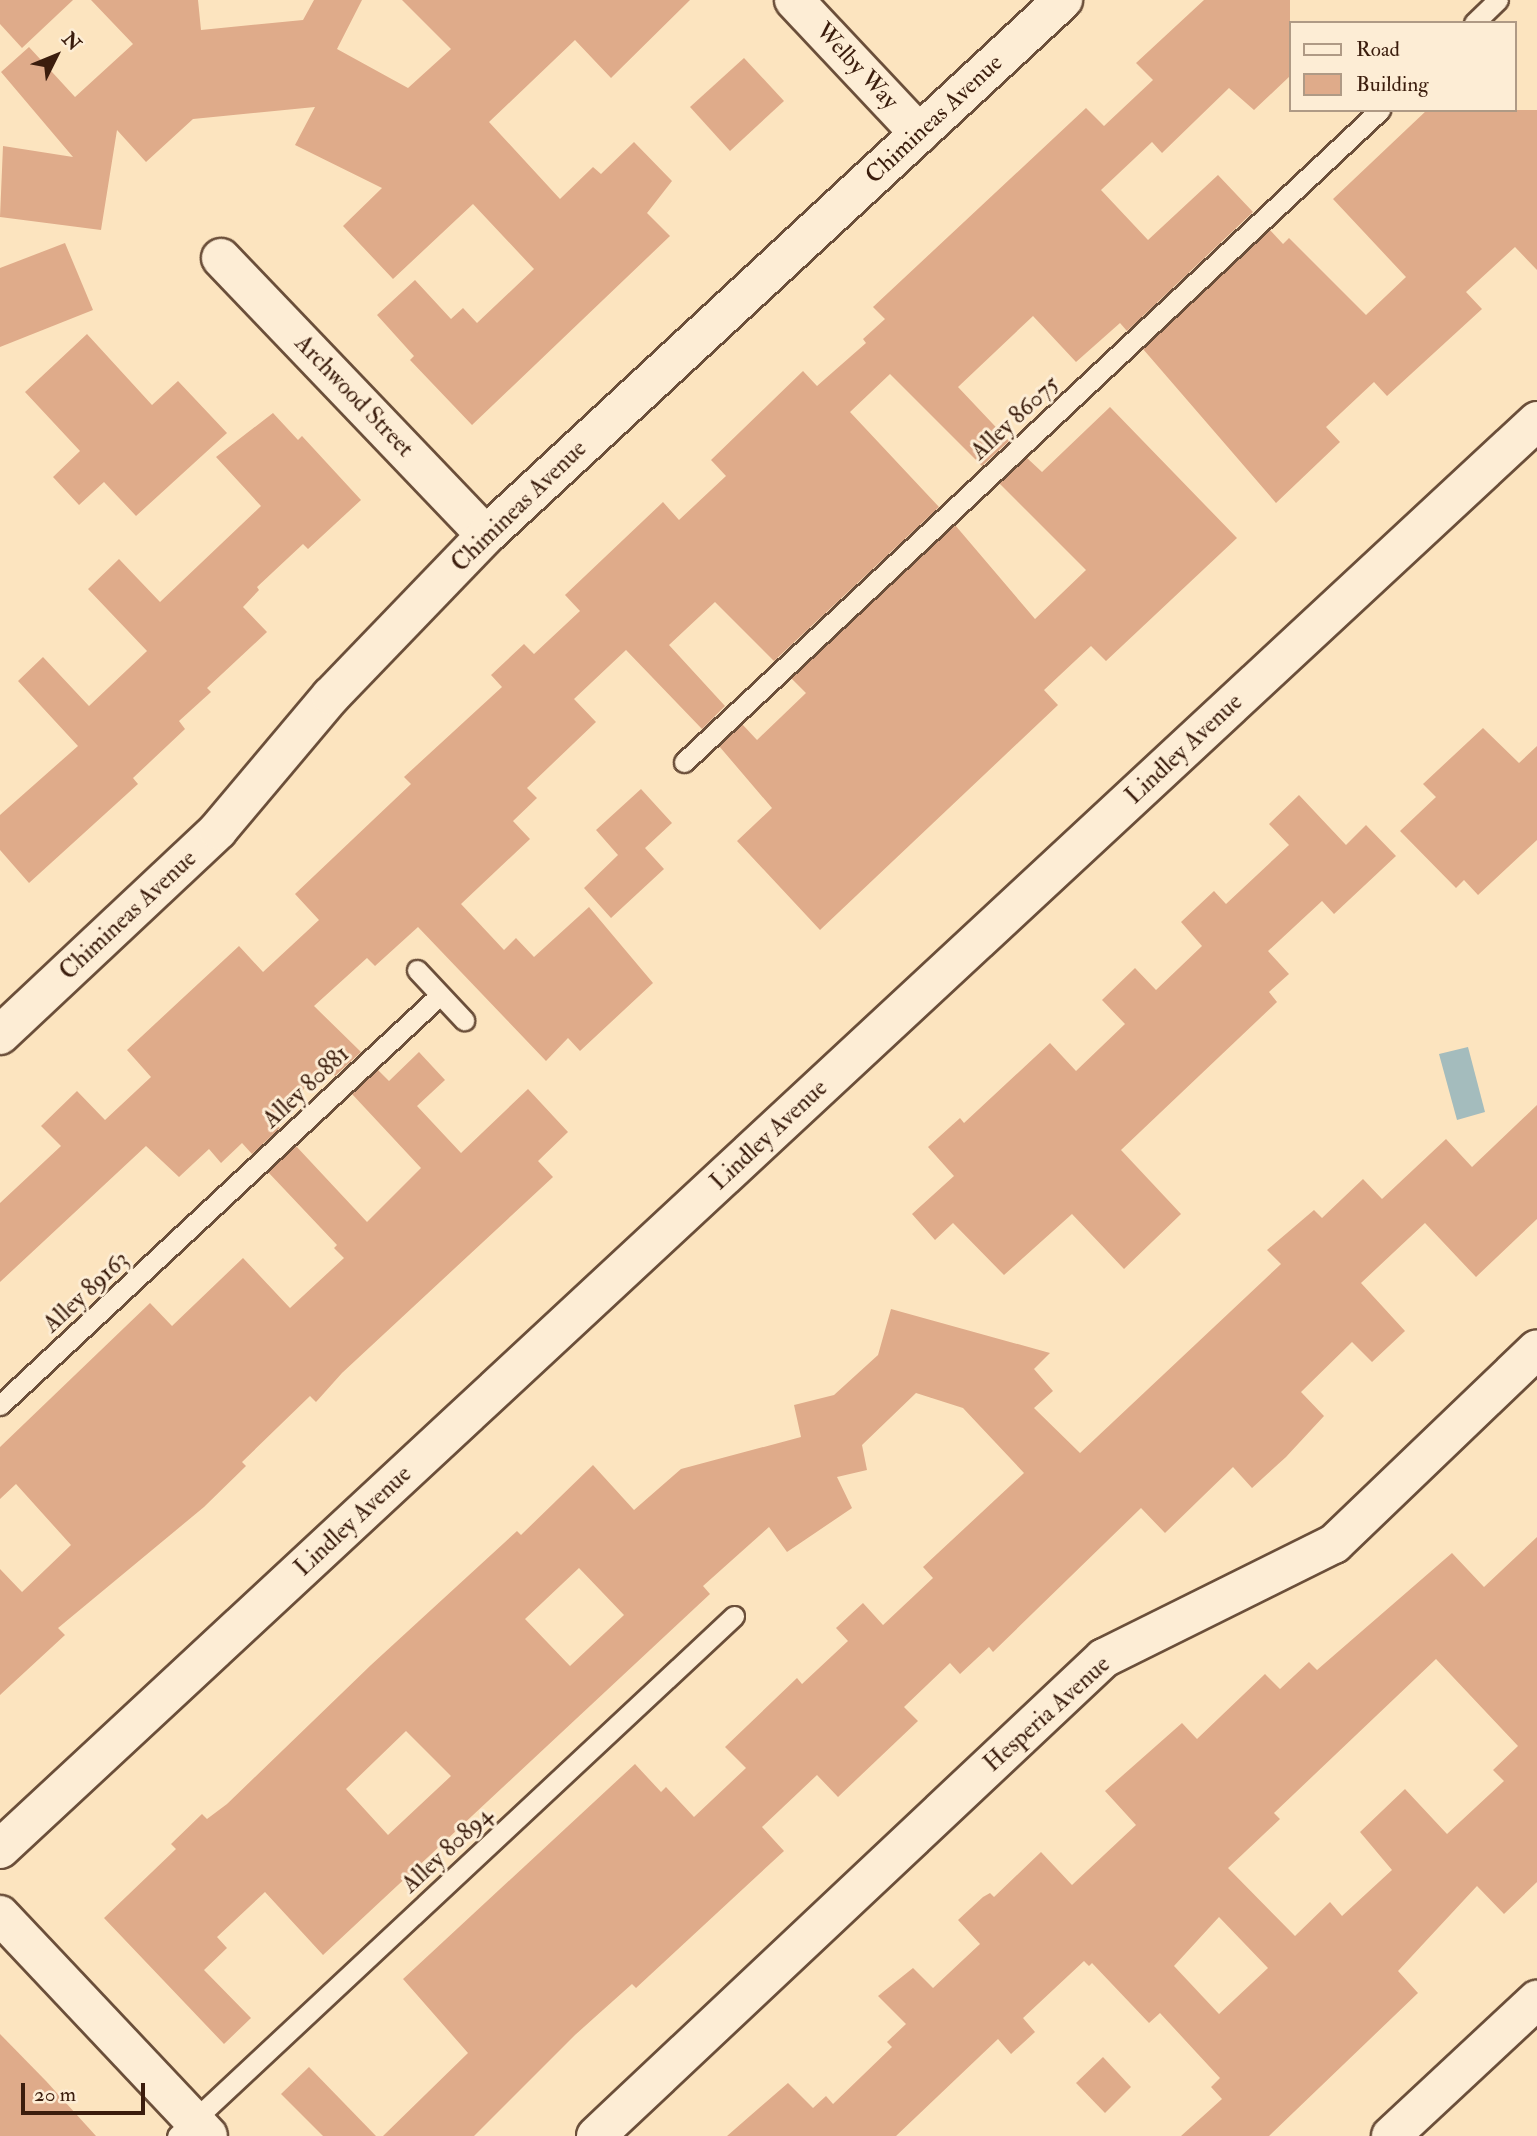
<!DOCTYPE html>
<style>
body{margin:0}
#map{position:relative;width:1537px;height:2136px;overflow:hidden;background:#fce4bf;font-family:"IM FELL Double Pica",serif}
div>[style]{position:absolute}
.water>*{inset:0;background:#a4bcbd}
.building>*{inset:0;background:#dfab8a}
.roads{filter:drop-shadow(2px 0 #6b4f3a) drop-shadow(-2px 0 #6b4f3a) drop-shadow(0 2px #6b4f3a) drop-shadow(0 -2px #6b4f3a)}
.lane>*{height:19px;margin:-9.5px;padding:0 9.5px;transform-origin:9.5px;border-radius:9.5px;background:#fdedd5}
.street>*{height:38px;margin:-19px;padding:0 19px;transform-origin:19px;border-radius:19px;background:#fdedd5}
.secondary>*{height:38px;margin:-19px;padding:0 19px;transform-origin:19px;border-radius:19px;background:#fdedd5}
span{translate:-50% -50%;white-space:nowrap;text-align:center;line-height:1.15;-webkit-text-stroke:6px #fdedd5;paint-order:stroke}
.street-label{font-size:24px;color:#3b1d0d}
.legend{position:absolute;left:1289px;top:21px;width:228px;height:91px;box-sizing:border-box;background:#fdedd5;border:2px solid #af9a85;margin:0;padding:9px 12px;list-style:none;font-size:21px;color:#3b1d0d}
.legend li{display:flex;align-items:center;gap:14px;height:35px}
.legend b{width:35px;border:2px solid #af9a85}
.north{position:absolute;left:21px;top:21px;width:70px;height:70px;-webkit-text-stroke:5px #fdedd5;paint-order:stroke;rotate:47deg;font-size:19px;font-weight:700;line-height:28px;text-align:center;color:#3b1d0d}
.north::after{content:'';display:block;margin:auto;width:24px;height:32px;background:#3b1d0d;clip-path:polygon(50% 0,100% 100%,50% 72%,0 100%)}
.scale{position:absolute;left:21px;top:2083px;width:124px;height:32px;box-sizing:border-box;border:4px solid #3b1d0d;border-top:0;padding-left:9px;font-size:21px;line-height:24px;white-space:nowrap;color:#3b1d0d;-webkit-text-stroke:5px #fdedd5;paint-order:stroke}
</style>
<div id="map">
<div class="water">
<div style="clip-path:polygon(1468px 1047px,1485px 1112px,1457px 1120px,1439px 1054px)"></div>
</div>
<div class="building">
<div style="clip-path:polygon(0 0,73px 0,22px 48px,0 24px)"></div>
<div style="clip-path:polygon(91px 0,198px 0,201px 30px,303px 20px,314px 0,362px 0,337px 49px,408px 88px,451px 49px,402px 0,690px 0,611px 78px,575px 40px,489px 122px,560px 199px,593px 167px,601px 174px,634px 142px,672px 181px,647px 213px,670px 236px,472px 425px,410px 360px,414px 356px,377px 315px,415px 280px,451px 319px,463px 308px,477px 323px,534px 269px,473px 204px,393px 279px,343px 226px,382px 188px,295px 145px,315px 107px,193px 119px,146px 162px,117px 130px,101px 230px,0 217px,3px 146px,73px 157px,1px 72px,29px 47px,75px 97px,133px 44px)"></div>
<div style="clip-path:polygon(1204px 0,1290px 0,1290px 76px,1254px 110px,1229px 88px,1162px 153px,1152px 142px,1101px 190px,1148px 240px,1218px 175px,1253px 212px,1127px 331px,1120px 323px,1076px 362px,1033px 316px,958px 387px,1009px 441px,982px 466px,890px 374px,850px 412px,939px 507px,774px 661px,715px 602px,669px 645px,725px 706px,702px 729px,626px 650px,574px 699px,596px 722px,527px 788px,537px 798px,513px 821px,530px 839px,461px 904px,504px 950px,516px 938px,534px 957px,589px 907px,653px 983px,580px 1051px,568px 1038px,546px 1061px,418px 927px,375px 966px,367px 958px,314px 1006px,361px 1052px,335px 1076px,328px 1067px,271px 1119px,280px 1128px,252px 1154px,242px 1143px,221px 1163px,209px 1149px,179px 1177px,146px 1146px,0 1282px,0 1203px,61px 1146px,41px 1126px,77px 1091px,105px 1120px,151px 1077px,127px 1050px,185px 996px,239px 946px,263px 972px,319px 920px,295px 894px,411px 784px,404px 777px,502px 687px,491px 675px,524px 644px,534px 654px,580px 611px,565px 595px,663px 502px,679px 520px,726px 476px,711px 460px,803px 371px,817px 386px,866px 343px,863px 339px,885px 319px,873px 307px,1086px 108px,1104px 126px,1153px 80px,1136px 63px)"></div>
<div style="clip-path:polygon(744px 58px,784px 101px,730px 151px,690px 107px)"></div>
<div style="clip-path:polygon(1427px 110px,1537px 110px,1537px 270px,1515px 247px,1466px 292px,1482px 309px,1387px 396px,1374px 382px,1326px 427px,1340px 442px,1276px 503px,1143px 349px,1270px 230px,1283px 244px,1289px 238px,1366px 315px,1406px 277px,1333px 199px)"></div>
<div style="clip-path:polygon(65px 243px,93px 310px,0 347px,0 268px)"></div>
<div style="clip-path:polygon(87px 334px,152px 405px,178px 381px,227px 433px,136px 516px,104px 482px,79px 505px,53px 477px,80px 451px,25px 392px)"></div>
<div style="clip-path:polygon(1110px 407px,1237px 538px,1106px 661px,1091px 646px,1044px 690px,1058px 705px,820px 930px,737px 841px,772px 808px,719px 746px,742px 724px,757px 740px,806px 693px,791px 678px,955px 525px,1035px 619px,1086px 570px,999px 483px,1027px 458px,1042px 472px)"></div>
<div style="clip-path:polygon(273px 413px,298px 440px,302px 436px,361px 500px,308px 549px,303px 544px,257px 587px,259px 590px,243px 607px,267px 632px,207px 688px,211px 692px,179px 721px,185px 729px,133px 778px,138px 784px,29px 883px,0 850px,0 815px,78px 746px,18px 681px,43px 657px,89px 706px,147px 651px,88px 589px,119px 559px,160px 602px,261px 506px,216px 457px)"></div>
<div style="clip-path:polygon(1483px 728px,1519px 763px,1537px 746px,1537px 840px,1478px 895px,1464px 880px,1456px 888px,1400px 831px,1436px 797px,1423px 784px)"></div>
<div style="clip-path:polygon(641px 789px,672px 823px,645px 848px,664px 869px,611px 918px,584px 888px,618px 855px,596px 830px)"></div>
<div style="clip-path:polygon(1299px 795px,1346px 845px,1366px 825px,1396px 856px,1334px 914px,1322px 901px,1268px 951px,1289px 974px,1269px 992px,1277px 1002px,1121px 1150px,1181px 1214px,1124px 1269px,1072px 1214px,1004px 1275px,953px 1223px,935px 1240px,912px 1214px,954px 1176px,928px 1147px,960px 1118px,964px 1123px,1050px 1043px,1076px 1071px,1125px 1024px,1102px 1000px,1135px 968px,1156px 990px,1202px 946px,1181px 922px,1214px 891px,1226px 904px,1289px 845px,1269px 824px)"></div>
<div style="clip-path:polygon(419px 1052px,445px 1080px,417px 1106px,461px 1153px,528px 1089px,568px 1132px,538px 1161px,553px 1177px,342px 1373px,316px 1402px,310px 1396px,242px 1462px,246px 1466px,204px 1507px,58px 1628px,65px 1635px,0 1695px,0 1569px,22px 1592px,71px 1545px,16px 1484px,0 1499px,0 1447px,150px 1303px,172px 1326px,243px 1258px,290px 1308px,344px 1258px,334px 1248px,337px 1245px,268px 1172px,296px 1146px,367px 1222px,421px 1168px,352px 1094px,378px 1070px,389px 1081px)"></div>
<div style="clip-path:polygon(evenodd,1537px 1105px,1537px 1219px,1476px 1277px,1425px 1223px,1361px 1283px,1405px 1331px,1372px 1362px,1352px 1342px,1301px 1392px,1324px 1416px,1286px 1457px,1252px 1488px,1233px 1467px,1165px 1533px,1141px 1508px,993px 1652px,989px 1647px,960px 1674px,950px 1663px,904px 1707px,918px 1721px,838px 1797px,817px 1775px,762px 1827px,784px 1851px,636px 1988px,632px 1984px,575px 2035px,474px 2136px,383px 2136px,468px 2053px,403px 1979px,635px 1764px,661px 1792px,666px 1787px,694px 1817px,746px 1768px,725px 1747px,797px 1678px,802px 1684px,848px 1641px,836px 1628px,863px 1603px,883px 1625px,933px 1578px,923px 1567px,1024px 1473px,963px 1408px,916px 1393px,862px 1445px,867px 1470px,837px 1477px,852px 1508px,787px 1552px,769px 1527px,703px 1586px,710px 1594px,323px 1955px,265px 1892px,217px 1937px,227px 1948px,204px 1970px,251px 2018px,224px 2044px,104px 1918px,176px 1849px,171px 1844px,202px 1814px,207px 1819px,227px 1804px,371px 1665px,517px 1531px,521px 1535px,593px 1465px,634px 1510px,681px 1469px,801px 1437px,794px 1405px,834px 1395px,878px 1355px,891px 1309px,1050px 1353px,1034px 1369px,1053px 1391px,1034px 1408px,1080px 1453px,1281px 1264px,1267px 1250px,1314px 1210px,1322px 1218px,1363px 1179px,1382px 1199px,1446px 1139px,1472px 1167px,1537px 1105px,579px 1568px,624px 1615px,570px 1666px,525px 1619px,579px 1568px,1537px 1105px,406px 1731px,451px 1776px,388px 1835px,346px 1789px,406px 1731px)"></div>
<div style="clip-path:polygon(evenodd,1537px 1537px,1537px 1882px,1504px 1914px,1477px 1886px,1398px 1971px,1418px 1993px,1269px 2136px,1181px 2136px,1222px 2099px,1211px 2087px,1220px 2078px,1160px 2013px,1149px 2023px,1092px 1963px,1089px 1966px,1084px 1961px,1023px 2018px,1035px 2032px,1011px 2054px,998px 2039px,896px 2136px,727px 2136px,788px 2083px,813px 2108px,826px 2096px,833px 2104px,892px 2047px,887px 2042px,906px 2024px,878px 1996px,913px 1968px,933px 1988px,980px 1944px,958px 1920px,983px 1897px,990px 1893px,994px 1897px,1041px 1852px,1072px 1885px,1136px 1825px,1105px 1791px,1182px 1723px,1197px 1739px,1265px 1674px,1280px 1689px,1309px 1662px,1317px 1670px,1452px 1553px,1484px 1587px,1537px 1537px,1436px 1659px,1518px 1746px,1493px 1770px,1504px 1781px,1447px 1834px,1405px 1789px,1360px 1832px,1392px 1870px,1342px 1916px,1330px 1902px,1295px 1936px,1228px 1868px,1280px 1819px,1274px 1813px,1436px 1659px,1537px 1537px,1219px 1917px,1268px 1968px,1219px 2014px,1174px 1966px,1219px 1917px)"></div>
<div style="clip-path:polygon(0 2034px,46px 2081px,96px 2136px,0 2136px)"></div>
<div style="clip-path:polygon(1103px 2057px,1131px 2087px,1105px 2113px,1076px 2083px)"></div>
<div style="clip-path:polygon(309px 2067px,376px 2136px,323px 2136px,281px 2094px)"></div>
</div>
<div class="roads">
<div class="lane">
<div style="left:1474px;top:23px;width:33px;rotate:-44deg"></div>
<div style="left:684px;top:762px;width:954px;rotate:-43.13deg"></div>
<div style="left:417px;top:970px;width:69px;rotate:46.8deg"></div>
<div style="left:0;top:1405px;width:601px;rotate:-42.98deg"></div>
<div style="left:177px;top:2136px;width:762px;rotate:-43.03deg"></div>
</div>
<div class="street">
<div style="left:794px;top:0;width:183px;rotate:46.8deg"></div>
<div style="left:221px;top:258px;width:383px;rotate:46.3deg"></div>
<div style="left:0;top:1035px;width:299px;rotate:-43.2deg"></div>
<div style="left:218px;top:830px;width:175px;rotate:-49.9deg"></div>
<div style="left:331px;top:696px;width:223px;rotate:-46.1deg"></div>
<div style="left:486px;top:535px;width:787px;rotate:-42.84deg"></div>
<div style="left:596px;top:2136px;width:698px;rotate:-43.26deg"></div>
<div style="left:1104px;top:1658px;width:257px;rotate:-26.4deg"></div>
<div style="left:1334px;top:1544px;width:281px;rotate:-43.8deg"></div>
<div style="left:1391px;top:2136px;width:200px;rotate:-43deg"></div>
</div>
<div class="secondary">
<div style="left:0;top:1849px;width:2098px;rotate:-42.89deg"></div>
<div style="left:0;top:1915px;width:303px;rotate:46.7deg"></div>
</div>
</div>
<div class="street-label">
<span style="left:857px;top:66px;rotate:47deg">Welby Way</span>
<span style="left:934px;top:119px;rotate:-43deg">Chimineas Avenue</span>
<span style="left:354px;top:396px;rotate:46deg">Archwood Street</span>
<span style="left:1015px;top:418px;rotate:-43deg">Alley 86075</span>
<span style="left:519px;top:506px;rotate:-44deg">Chimineas Avenue</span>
<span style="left:1184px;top:749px;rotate:-43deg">Lindley Avenue</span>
<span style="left:128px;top:915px;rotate:-43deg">Chimineas Avenue</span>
<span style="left:306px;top:1087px;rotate:-43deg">Alley 80881</span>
<span style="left:769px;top:1135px;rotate:-43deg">Lindley Avenue</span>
<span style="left:86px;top:1292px;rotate:-43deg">Alley 89163</span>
<span style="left:353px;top:1521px;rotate:-43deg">Lindley Avenue</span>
<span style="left:1047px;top:1714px;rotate:-42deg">Hesperia Avenue</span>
<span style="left:447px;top:1850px;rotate:-43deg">Alley 80894</span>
</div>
<ul class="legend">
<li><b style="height:9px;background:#fdedd5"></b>Road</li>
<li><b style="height:19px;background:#dfab8a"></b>Building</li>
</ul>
<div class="north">N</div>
<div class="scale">20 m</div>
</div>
